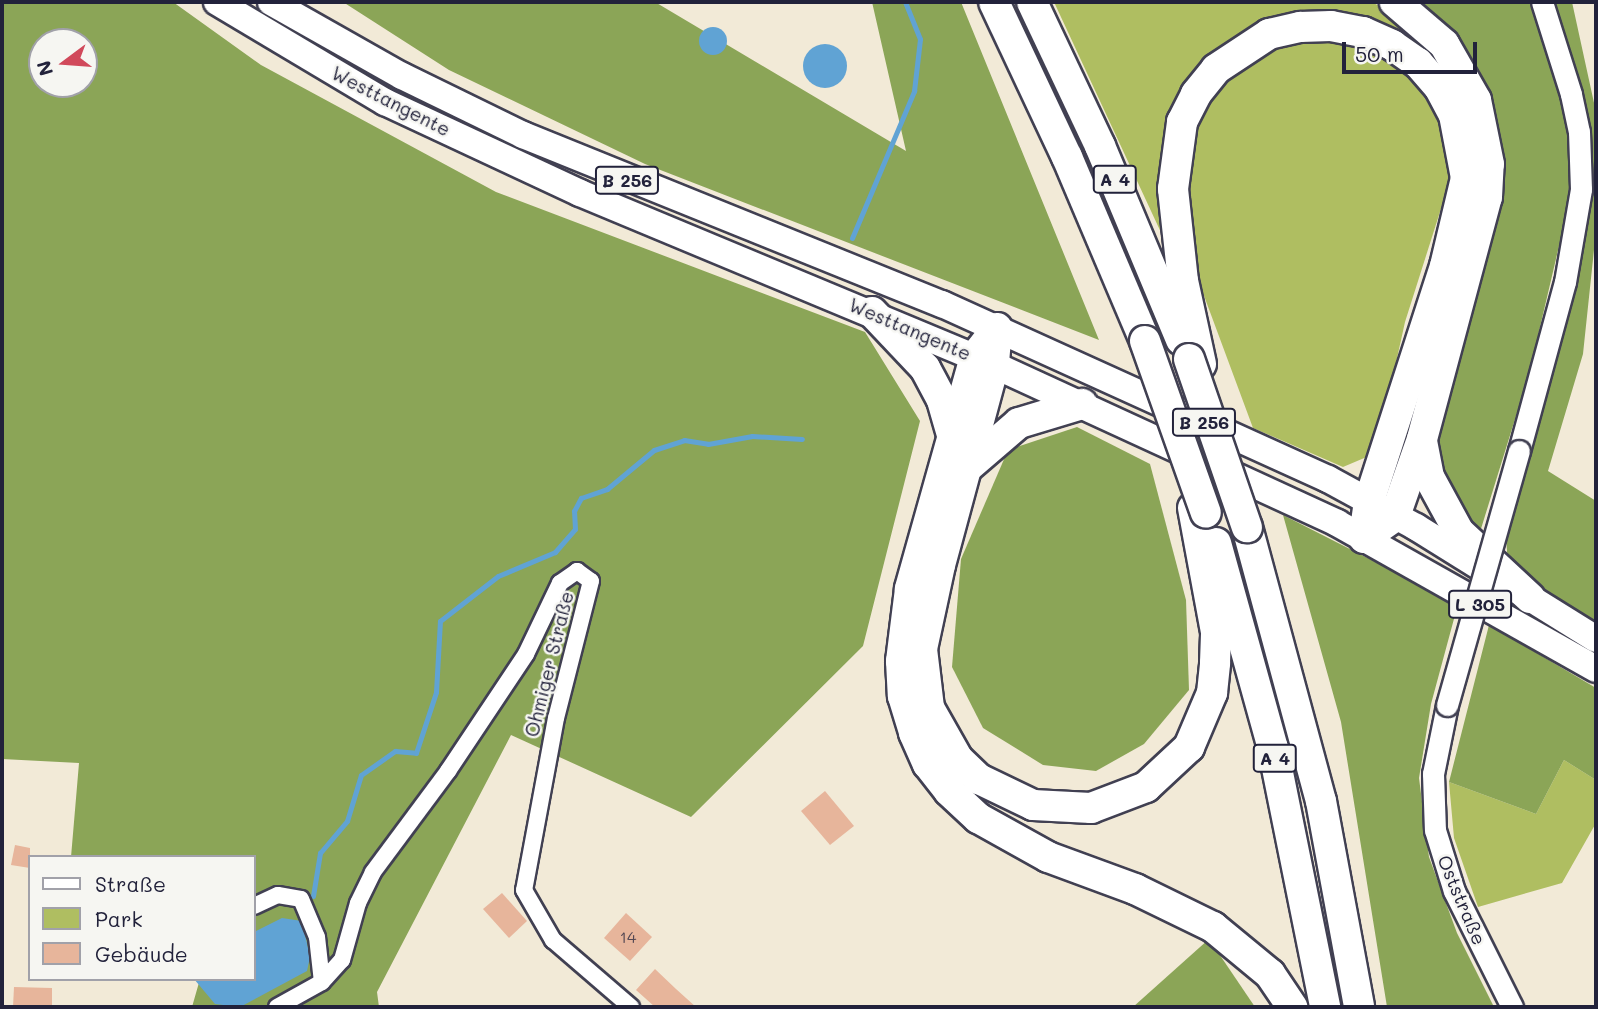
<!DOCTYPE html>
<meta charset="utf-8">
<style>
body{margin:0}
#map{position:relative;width:1598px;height:1009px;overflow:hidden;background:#f2ead7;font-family:Mali,sans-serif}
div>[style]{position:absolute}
.green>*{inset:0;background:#afbe61}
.forest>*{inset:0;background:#8ba557}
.water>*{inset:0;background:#60a3d4}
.round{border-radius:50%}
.stream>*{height:5px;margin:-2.5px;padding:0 2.5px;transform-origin:2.5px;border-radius:2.5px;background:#60a3d4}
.building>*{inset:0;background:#e7b59b}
.roads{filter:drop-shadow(2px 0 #414052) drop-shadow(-2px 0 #414052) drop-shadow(0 2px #414052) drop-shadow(0 -2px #414052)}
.minor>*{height:16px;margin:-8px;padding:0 8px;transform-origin:8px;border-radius:8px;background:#fff}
.tertiary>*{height:21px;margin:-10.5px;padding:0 10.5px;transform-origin:10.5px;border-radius:10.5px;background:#fff}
.primary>*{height:26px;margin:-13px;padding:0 13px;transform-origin:13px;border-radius:13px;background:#fff}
.motorway>*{height:30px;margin:-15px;padding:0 15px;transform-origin:15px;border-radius:15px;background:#fff}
.bridges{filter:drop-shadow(2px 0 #414052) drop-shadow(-2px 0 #414052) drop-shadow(0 2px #414052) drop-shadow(0 -2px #414052)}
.tertiary-bridge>*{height:21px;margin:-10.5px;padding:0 10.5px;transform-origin:10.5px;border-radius:10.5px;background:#fff}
.motorway-bridge>*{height:30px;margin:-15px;padding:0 15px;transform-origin:15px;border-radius:15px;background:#fff}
span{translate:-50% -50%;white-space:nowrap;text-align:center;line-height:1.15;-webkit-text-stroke:5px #f6f6f2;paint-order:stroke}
.number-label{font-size:16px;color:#534753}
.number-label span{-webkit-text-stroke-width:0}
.shield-label span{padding:2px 5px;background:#f6f6f2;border:2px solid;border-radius:5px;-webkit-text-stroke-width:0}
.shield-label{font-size:18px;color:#22223b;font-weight:700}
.street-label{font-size:19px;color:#22223b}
.frame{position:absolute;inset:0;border:4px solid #22223b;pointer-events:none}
.legend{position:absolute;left:28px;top:855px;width:228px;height:126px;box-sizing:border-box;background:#f6f6f2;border:2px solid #a1a1a9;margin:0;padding:9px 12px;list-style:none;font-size:21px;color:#22223b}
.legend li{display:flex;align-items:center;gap:14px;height:35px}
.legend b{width:35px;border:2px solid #a1a1a9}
.north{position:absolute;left:28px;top:28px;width:70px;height:70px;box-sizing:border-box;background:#f6f6f2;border:2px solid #a1a1a9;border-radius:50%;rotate:254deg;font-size:19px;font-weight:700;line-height:28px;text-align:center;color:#22223b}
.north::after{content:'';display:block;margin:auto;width:24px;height:32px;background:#d1495b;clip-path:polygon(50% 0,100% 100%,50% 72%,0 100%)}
.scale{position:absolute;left:1342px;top:42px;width:135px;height:32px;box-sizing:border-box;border:4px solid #22223b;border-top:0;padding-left:9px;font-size:21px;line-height:24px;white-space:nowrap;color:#22223b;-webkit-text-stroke:5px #f6f6f2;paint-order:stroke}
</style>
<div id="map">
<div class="green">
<div style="clip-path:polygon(1054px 2px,1372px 2px,1416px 27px,1453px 69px,1462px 112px,1358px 17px,1310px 12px,1254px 29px,1205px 66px,1164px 239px)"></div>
<div style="clip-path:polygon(1338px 40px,1381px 55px,1418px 85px,1443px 130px,1452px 174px,1405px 322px,1376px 453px,1343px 467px,1253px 428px,1200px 285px,1186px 215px,1189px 150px,1209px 97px,1243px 62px,1286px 41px)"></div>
<div style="clip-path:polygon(1564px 760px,1596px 780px,1596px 823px,1562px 883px,1478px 907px,1454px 838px,1449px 782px,1536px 814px)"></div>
</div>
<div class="forest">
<div style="clip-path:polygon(evenodd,2px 2px,173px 2px,261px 65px,496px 192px,865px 332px,920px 421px,863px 646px,691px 817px,511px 735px,377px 992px,379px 1007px,192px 1007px,200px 979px,254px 979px,254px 857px,71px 857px,79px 763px,2px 759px,2px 2px,42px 42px,84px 42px,84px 84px,42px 84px,42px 42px)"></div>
<div style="clip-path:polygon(343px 2px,655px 2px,906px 151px,872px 2px,961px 2px,1099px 340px,645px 164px,449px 70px)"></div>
<div style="clip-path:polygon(1415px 2px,1534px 2px,1560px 88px,1573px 161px,1563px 229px,1529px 374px,1480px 532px,1452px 499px,1436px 465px,1435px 434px,1496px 131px,1472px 64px,1437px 18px)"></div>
<div style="clip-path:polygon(1555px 2px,1572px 2px,1596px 112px,1596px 231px,1583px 354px,1548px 471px,1596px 501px,1596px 626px,1508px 565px,1505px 523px,1564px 329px,1590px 175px,1575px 66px)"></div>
<div style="clip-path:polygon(1077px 427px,1150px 464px,1186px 600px,1189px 690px,1144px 744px,1096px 771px,1043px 765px,983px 728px,952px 667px,961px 559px,1008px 450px)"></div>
<div style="clip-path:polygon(1283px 515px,1458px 604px,1431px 704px,1419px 778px,1429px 857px,1457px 933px,1494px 1007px,1387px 1007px,1341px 722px)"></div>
<div style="clip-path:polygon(1489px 625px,1596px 688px,1596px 780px,1564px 760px,1536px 814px,1449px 782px)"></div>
<div style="clip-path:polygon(1209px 939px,1255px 1007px,1133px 1007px)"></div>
</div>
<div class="water">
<div class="round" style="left:699px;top:27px;width:28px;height:28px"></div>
<div class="round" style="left:803px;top:44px;width:44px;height:44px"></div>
<div style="clip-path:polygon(282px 918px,302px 921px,310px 957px,307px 971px,240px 1007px,215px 1004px,194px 979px,254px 979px,254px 932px)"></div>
</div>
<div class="stream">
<div style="left:852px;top:238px;width:160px;rotate:-67.1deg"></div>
<div style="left:914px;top:91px;width:52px;rotate:-83.4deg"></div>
<div style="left:920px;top:39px;width:40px;rotate:-112deg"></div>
<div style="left:313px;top:896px;width:44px;rotate:-80.8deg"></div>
<div style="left:320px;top:853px;width:42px;rotate:-49.8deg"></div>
<div style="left:347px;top:821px;width:48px;rotate:-73.1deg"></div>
<div style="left:361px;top:775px;width:42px;rotate:-35.2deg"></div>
<div style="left:395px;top:751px;width:21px;rotate:5deg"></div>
<div style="left:416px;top:753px;width:64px;rotate:-71.8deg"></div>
<div style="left:436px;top:692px;width:71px;rotate:-86.8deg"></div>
<div style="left:440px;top:621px;width:73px;rotate:-37.8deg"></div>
<div style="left:498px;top:576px;width:62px;rotate:-22.8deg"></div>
<div style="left:555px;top:552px;width:30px;rotate:-49deg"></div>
<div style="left:575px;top:529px;width:18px;rotate:-93deg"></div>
<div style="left:574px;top:511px;width:15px;rotate:-62deg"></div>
<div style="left:581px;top:498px;width:28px;rotate:-19deg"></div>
<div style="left:607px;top:489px;width:61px;rotate:-39.7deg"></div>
<div style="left:654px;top:450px;width:32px;rotate:-18deg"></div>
<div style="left:684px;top:440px;width:24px;rotate:9deg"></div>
<div style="left:708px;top:444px;width:45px;rotate:-10.3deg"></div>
<div style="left:752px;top:436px;width:50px;rotate:3.4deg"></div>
</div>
<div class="building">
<div style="clip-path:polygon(825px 791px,854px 826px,830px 845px,801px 811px)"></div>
<div style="clip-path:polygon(15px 845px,30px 848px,30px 868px,11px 865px)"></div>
<div style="clip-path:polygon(502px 893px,527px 921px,509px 938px,483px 909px)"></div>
<div style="clip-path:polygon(626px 913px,652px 937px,630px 961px,604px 938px)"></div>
<div style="clip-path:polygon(655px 969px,676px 989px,696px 1007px,655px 1007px,636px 990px)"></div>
<div style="clip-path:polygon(14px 987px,52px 988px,52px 1007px,13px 1007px)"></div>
</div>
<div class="roads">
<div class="minor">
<div style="left:254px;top:906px;width:26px;rotate:-25deg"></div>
<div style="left:278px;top:895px;width:23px;rotate:10deg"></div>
<div style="left:301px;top:899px;width:41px;rotate:67.2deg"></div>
<div style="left:317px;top:937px;width:45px;rotate:83.7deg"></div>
<div style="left:322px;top:982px;width:30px;rotate:-48deg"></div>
<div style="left:342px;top:960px;width:59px;rotate:-74.3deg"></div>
<div style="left:358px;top:903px;width:34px;rotate:-64deg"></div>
<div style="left:373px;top:872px;width:126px;rotate:-53.4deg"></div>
<div style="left:448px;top:771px;width:141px;rotate:-56.3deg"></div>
<div style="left:526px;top:654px;width:79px;rotate:-64.4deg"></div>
<div style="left:560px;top:583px;width:21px;rotate:-35deg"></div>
<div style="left:577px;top:571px;width:17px;rotate:36deg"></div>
<div style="left:591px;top:581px;width:141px;rotate:104.3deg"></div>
<div style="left:556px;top:718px;width:175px;rotate:100.5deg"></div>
<div style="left:524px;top:890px;width:58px;rotate:59.9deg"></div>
<div style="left:553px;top:940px;width:103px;rotate:40.7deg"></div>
<div style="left:277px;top:1007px;width:51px;rotate:-29.1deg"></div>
</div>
<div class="tertiary">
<div style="left:1519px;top:451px;width:175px;rotate:-74.8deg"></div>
<div style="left:1565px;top:282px;width:94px;rotate:-80.2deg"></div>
<div style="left:1581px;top:189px;width:57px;rotate:-92deg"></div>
<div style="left:1579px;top:132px;width:39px;rotate:-102deg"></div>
<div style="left:1571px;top:94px;width:96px;rotate:-107.5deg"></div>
<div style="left:1447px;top:705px;width:70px;rotate:101.5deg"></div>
<div style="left:1433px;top:774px;width:56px;rotate:88deg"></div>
<div style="left:1435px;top:830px;width:64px;rotate:72.7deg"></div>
<div style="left:1454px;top:891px;width:130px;rotate:63.4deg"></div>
</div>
<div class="primary">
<div style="left:217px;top:2px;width:196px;rotate:30.8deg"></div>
<div style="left:385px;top:102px;width:215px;rotate:25deg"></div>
<div style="left:580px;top:193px;width:448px;rotate:22.6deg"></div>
<div style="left:994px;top:365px;width:378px;rotate:24.7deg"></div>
<div style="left:1337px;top:523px;width:297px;rotate:29.4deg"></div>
<div style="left:271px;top:2px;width:150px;rotate:29.5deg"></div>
<div style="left:402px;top:76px;width:135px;rotate:26deg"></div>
<div style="left:523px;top:135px;width:452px;rotate:22deg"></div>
<div style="left:942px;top:304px;width:424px;rotate:24.4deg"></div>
<div style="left:1328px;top:479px;width:100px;rotate:28.6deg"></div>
<div style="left:1416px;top:527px;width:212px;rotate:31.9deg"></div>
</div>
<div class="motorway">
<div style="left:994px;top:2px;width:171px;rotate:64.8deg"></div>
<div style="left:1067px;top:157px;width:200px;rotate:67deg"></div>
<div style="left:1032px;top:2px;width:159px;rotate:64.7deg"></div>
<div style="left:1100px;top:146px;width:210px;rotate:67.3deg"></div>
<div style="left:872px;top:312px;width:77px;rotate:46.6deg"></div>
<div style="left:925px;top:368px;width:36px;rotate:62deg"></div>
<div style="left:942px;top:400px;width:36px;rotate:74deg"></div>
<div style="left:997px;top:328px;width:37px;rotate:95deg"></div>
<div style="left:994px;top:365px;width:207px;rotate:105.1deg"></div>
<div style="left:940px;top:565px;width:86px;rotate:102.1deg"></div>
<div style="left:922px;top:649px;width:59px;rotate:83.2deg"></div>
<div style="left:929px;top:708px;width:59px;rotate:60.4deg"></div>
<div style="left:958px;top:759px;width:29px;rotate:44deg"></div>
<div style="left:979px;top:779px;width:60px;rotate:25.7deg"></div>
<div style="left:1033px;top:805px;width:58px;rotate:3deg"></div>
<div style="left:1091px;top:808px;width:59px;rotate:-20.9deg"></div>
<div style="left:1146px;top:787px;width:59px;rotate:-42.9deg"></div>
<div style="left:1189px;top:747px;width:59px;rotate:-66.9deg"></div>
<div style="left:1212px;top:693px;width:30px;rotate:-84deg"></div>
<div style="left:1215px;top:663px;width:31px;rotate:-88deg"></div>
<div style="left:1216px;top:632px;width:126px;rotate:-100.5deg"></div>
<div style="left:995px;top:331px;width:33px;rotate:128deg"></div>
<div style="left:975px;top:357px;width:241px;rotate:105.7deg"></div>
<div style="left:910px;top:589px;width:73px;rotate:97.1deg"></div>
<div style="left:901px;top:661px;width:35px;rotate:87deg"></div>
<div style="left:903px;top:696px;width:39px;rotate:73deg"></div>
<div style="left:914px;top:733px;width:34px;rotate:66deg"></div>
<div style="left:928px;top:764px;width:34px;rotate:52deg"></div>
<div style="left:949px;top:791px;width:40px;rotate:43deg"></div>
<div style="left:978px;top:818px;width:80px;rotate:29.1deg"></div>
<div style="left:1048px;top:857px;width:93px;rotate:20.2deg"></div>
<div style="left:1135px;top:889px;width:87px;rotate:26deg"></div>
<div style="left:1213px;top:927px;width:74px;rotate:39.5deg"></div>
<div style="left:1270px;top:974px;width:40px;rotate:56deg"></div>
<div style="left:1201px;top:364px;width:85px;rotate:-102.2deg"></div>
<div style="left:1183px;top:281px;width:93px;rotate:-96.2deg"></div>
<div style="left:1173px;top:189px;width:68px;rotate:-82.3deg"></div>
<div style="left:1182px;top:122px;width:31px;rotate:-63deg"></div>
<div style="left:1196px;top:94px;width:32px;rotate:-51deg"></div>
<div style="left:1216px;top:69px;width:64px;rotate:-33.4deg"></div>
<div style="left:1269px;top:34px;width:32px;rotate:-13deg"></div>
<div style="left:1300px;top:27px;width:31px;rotate:-2deg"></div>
<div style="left:1331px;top:26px;width:33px;rotate:11deg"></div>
<div style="left:1363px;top:32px;width:32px;rotate:24deg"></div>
<div style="left:1392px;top:45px;width:32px;rotate:35deg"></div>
<div style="left:1418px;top:63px;width:32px;rotate:49deg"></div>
<div style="left:1439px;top:87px;width:32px;rotate:62deg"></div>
<div style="left:1454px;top:115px;width:64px;rotate:79.2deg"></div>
<div style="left:1466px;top:178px;width:90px;rotate:103.4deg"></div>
<div style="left:1445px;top:266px;width:247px;rotate:107.9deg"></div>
<div style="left:1369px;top:501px;width:37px;rotate:98deg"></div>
<div style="left:1422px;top:441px;width:37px;rotate:79deg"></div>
<div style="left:1429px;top:477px;width:63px;rotate:61.4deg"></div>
<div style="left:1459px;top:532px;width:97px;rotate:42.9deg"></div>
<div style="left:969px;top:466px;width:66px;rotate:-40.7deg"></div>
<div style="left:1019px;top:423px;width:66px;rotate:-16.8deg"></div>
<div style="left:1247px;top:527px;width:284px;rotate:74.9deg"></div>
<div style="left:1321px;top:801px;width:209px;rotate:79.5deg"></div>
<div style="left:1364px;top:538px;width:38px;rotate:-35deg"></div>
<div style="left:1395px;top:516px;width:82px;rotate:-70.7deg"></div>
<div style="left:1422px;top:439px;width:251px;rotate:-75deg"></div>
<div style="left:1487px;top:197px;width:33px;rotate:-87deg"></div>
<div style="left:1489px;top:164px;width:65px;rotate:-101.5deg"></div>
<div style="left:1476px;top:100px;width:64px;rotate:-119.7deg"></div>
<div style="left:1444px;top:44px;width:65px;rotate:-139.4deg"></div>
<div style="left:1216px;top:543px;width:213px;rotate:74.5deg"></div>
<div style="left:1273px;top:748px;width:264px;rotate:78.6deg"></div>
</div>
</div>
<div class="bridges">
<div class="tertiary-bridge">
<div style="left:1447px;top:705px;width:264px;rotate:-74.2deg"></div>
</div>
<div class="motorway-bridge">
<div style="left:1145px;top:341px;width:182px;rotate:70.5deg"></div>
<div style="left:1189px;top:359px;width:178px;rotate:71deg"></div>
</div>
</div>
<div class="number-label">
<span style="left:628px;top:937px">14</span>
</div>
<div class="shield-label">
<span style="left:1115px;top:179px">A 4</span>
<span style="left:627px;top:180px">B 256</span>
<span style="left:1204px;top:422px">B 256</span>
<span style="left:1480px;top:604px">L 305</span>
<span style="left:1275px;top:758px">A 4</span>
</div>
<div class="street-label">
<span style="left:391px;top:101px;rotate:27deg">Westtangente</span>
<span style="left:910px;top:329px;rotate:23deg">Westtangente</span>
<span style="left:549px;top:664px;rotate:-76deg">Ohmiger Straße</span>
<span style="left:1462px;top:900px;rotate:67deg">Oststraße</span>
</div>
<div class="frame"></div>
<ul class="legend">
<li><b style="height:9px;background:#fff"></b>Straße</li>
<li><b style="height:19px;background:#afbe61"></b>Park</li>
<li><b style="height:19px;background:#e7b59b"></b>Gebäude</li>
</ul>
<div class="north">N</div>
<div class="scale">50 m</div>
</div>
